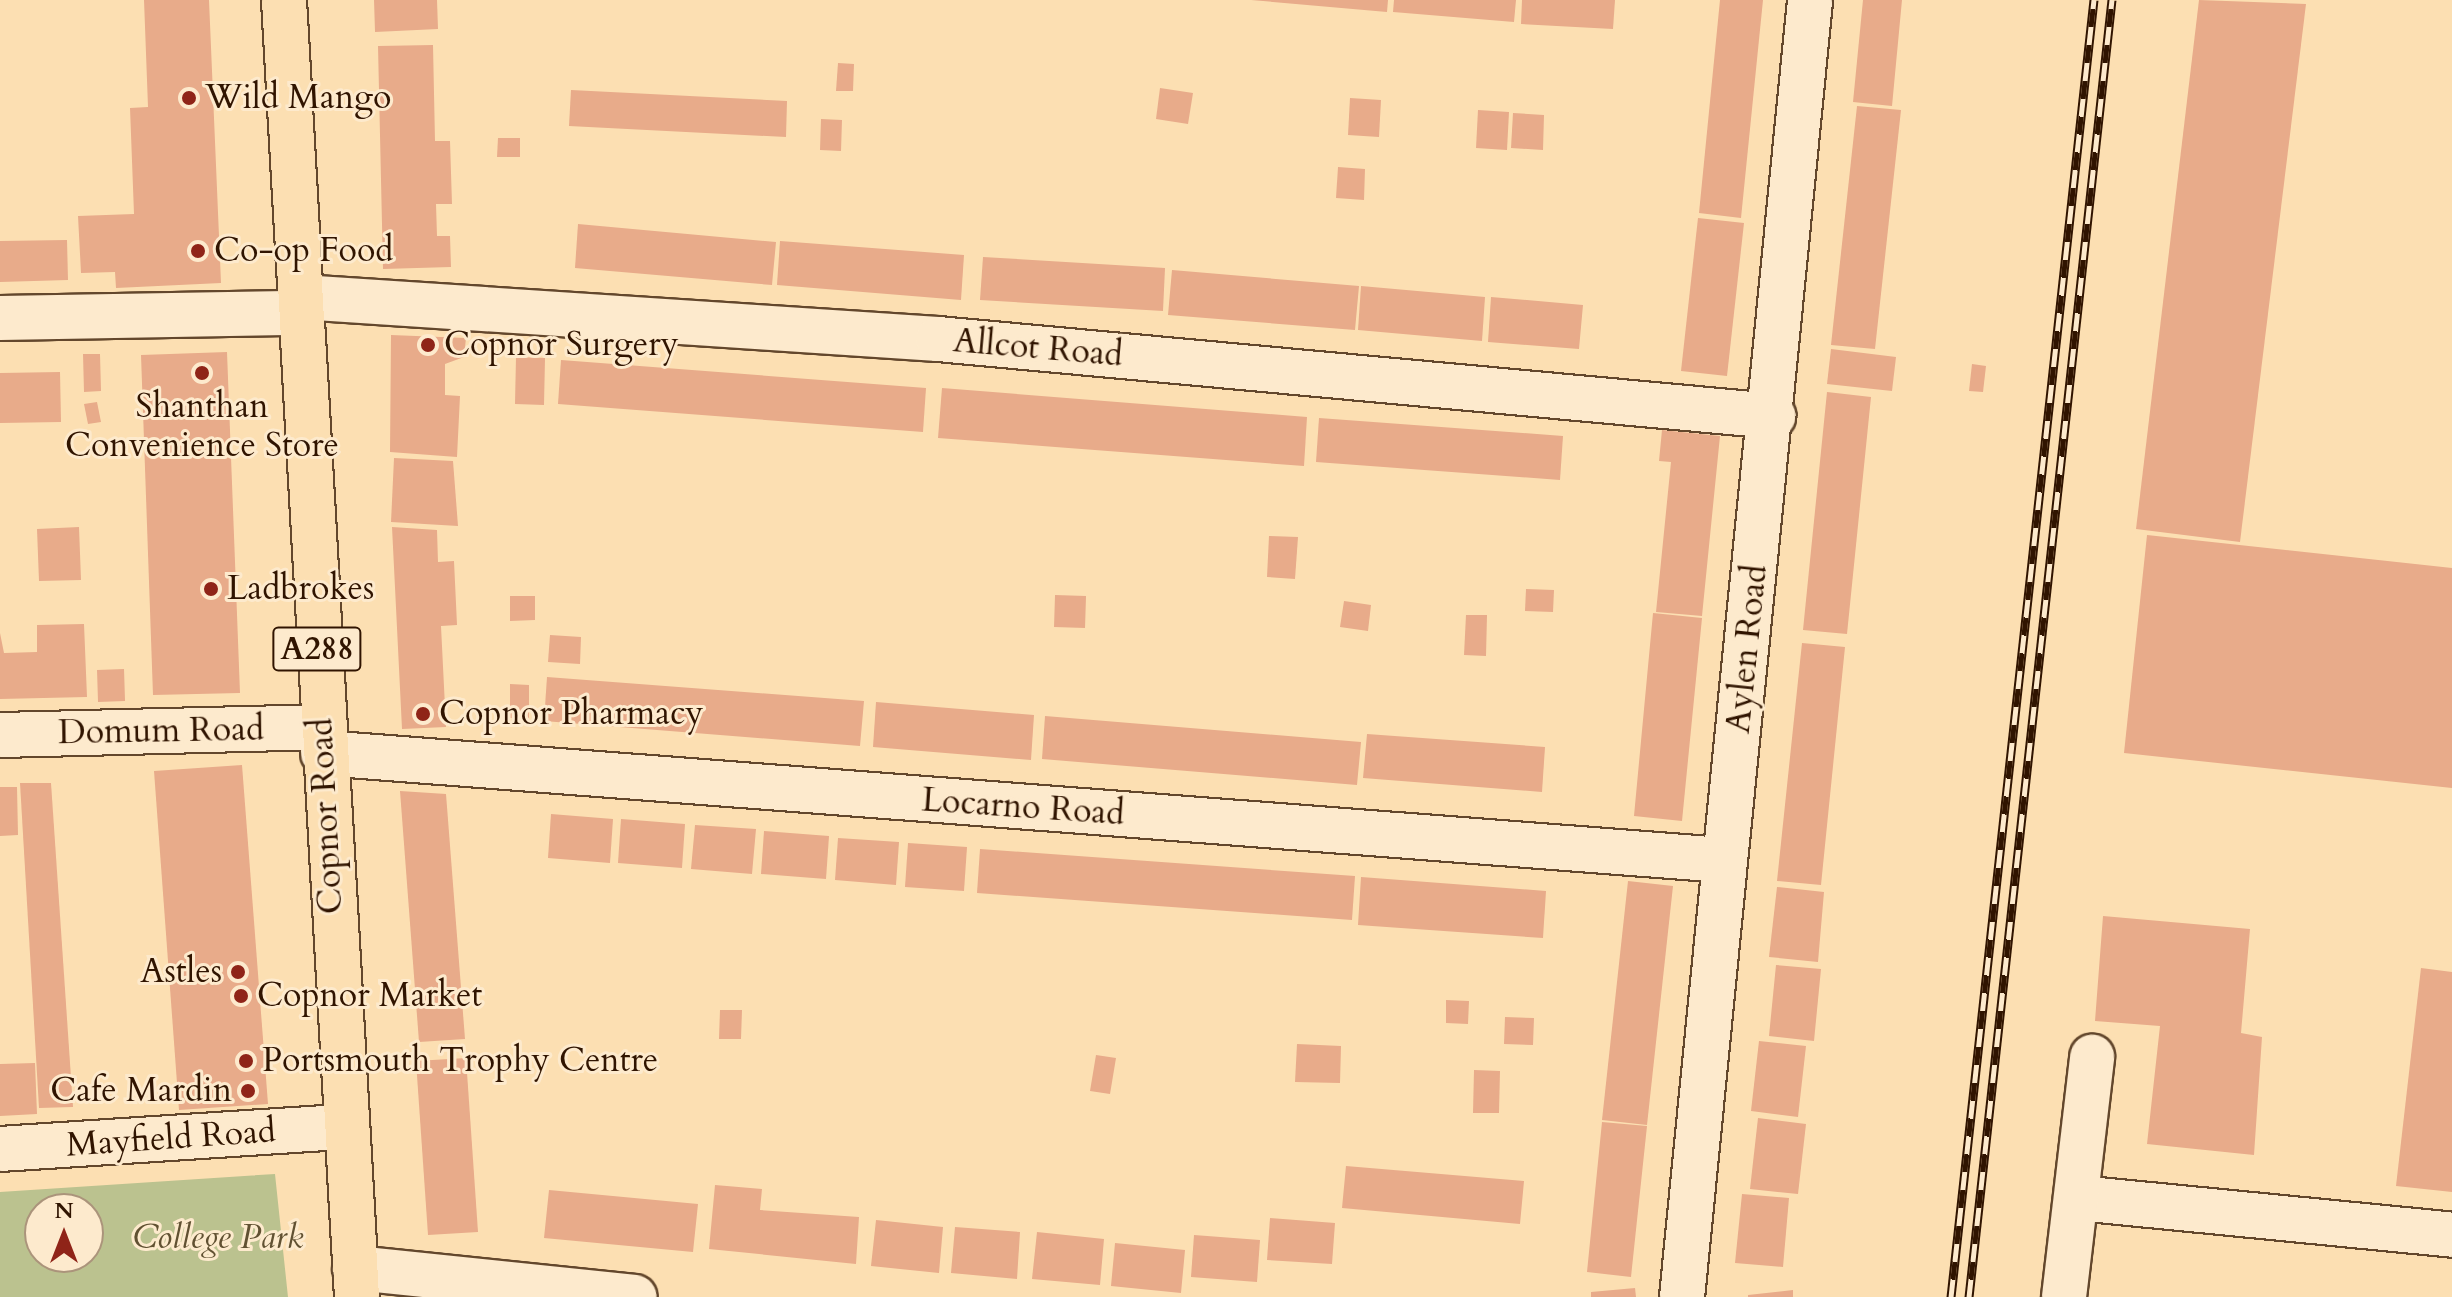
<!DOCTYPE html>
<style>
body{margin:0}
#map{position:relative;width:2452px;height:1297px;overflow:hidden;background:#fcdfb2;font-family:Cardo,serif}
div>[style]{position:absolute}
.green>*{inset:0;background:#bbc28f}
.building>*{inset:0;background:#e8ab8a}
.roads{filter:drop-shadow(2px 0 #63472c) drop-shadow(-2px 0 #63472c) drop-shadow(0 2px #63472c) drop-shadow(0 -2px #63472c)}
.minor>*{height:44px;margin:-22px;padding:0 22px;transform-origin:22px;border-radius:22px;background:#fdeacd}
.major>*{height:44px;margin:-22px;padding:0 22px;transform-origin:22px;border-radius:22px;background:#fcdfb2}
.rail>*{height:9px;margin-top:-4.5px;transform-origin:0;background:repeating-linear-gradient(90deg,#fdeacd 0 18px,#301400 0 36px);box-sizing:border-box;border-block:2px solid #301400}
.dots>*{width:22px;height:22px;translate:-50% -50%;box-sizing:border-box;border:4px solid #fdeacd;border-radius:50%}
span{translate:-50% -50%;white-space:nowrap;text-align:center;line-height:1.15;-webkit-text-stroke:6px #fdeacd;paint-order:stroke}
.shield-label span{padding:2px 6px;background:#fdeacd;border:2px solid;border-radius:6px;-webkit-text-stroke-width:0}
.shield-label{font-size:32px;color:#301400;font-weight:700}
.poi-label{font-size:34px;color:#301400}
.left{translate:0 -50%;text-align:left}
.right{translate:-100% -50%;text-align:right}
.street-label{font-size:34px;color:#301400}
.park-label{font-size:34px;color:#615132;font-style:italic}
.north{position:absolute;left:24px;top:1193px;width:80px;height:80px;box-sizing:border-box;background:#fdeacd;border:2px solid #ab947b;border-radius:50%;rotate:0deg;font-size:22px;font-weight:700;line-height:32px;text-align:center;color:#301400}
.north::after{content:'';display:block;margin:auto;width:28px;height:36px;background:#8f2418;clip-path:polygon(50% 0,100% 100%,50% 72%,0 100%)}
</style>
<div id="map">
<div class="green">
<div style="clip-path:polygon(evenodd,275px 1174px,288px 1297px,0 1297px,0 1192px,275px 1174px,40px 1209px,88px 1209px,88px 1257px,40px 1257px,40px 1209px)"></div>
</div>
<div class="building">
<div style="clip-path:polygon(144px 0,209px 0,221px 283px,116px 288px,115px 272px,81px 273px,78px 216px,134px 214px,130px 108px,148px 107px)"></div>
<div style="clip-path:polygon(374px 0,437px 0,438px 29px,375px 32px)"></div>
<div style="clip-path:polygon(1251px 0,1388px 0,1387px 12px)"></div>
<div style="clip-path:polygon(1394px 0,1516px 0,1514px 22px,1393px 12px)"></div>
<div style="clip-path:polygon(1522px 0,1615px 0,1613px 29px,1521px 24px)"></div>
<div style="clip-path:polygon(1720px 0,1763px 0,1741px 218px,1699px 213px)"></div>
<div style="clip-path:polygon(1863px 0,1902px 0,1892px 106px,1853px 102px)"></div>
<div style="clip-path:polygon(2199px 0,2306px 4px,2240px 542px,2136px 529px)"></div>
<div style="clip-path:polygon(433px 45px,435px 141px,450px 141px,452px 204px,436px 204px,437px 236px,450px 236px,451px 267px,383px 269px,378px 46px)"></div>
<div style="clip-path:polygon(838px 63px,854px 64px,853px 91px,836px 91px)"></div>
<div style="clip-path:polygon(1160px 88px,1193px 93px,1188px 124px,1156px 119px)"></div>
<div style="clip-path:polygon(571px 90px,787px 101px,786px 137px,569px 126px)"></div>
<div style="clip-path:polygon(1350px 98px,1381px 100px,1379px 137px,1348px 135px)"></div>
<div style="clip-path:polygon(1857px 106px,1901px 110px,1875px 349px,1831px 345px)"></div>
<div style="clip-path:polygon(1478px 110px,1509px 112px,1507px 150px,1476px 148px)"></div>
<div style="clip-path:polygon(1513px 113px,1544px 115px,1543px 150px,1511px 148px)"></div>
<div style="clip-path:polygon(821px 119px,842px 120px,841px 151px,820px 150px)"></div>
<div style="clip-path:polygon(498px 138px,520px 138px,520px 157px,497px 157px)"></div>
<div style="clip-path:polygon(1338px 167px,1365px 169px,1364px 200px,1336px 198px)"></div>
<div style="clip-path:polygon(1698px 218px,1744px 223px,1727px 376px,1681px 371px)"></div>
<div style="clip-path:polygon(578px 224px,776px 242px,772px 285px,575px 268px)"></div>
<div style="clip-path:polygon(67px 240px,68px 280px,0 282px,0 241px)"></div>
<div style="clip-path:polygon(780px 241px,964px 255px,961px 300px,777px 285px)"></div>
<div style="clip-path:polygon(983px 257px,1165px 268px,1163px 311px,980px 300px)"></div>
<div style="clip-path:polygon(1172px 270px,1359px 286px,1355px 330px,1168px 315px)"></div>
<div style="clip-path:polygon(1361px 286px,1485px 297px,1482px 341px,1358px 330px)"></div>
<div style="clip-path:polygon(1491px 297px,1583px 305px,1579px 349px,1488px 342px)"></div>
<div style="clip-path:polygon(391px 335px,466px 338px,464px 357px,445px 364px,445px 395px,460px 396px,457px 457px,390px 452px)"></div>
<div style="clip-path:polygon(1831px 349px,1896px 357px,1892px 391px,1827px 384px)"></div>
<div style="clip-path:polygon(227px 352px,240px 693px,153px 695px,141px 355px)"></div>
<div style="clip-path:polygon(83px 354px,100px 354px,101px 391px,84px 392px)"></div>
<div style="clip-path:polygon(516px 357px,545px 358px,544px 405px,515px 404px)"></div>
<div style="clip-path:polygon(561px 360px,926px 388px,923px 432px,558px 404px)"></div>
<div style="clip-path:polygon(1972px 364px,1986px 366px,1983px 392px,1969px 391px)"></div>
<div style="clip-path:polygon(60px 372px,61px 422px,0 423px,0 373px)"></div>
<div style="clip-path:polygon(942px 388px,1307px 417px,1304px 466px,938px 438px)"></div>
<div style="clip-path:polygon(1827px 392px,1871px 397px,1847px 634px,1803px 630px)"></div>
<div style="clip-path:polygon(97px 402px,101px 422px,88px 424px,84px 404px)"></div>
<div style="clip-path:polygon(1319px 418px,1563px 436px,1560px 480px,1316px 462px)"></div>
<div style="clip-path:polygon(1662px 430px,1720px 436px,1702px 616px,1656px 612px,1671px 462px,1659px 461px)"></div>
<div style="clip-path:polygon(394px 458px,453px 461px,458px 526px,391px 522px)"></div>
<div style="clip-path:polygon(79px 527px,81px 580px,39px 581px,37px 529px)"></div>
<div style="clip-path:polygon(392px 527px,437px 530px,438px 562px,454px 561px,457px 625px,441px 626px,446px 727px,402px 729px)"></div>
<div style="clip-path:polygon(2147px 535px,2452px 568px,2452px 788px,2124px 753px)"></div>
<div style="clip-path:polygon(1269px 536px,1298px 537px,1295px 579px,1267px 577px)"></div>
<div style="clip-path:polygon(1526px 589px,1554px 590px,1553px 612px,1525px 611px)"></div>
<div style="clip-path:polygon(1055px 595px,1086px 596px,1085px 628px,1054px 627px)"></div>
<div style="clip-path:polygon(510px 596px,535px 596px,535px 620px,510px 621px)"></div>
<div style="clip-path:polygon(1344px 601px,1371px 605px,1368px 631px,1340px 627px)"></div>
<div style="clip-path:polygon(1653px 613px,1702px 618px,1682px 821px,1634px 816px)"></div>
<div style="clip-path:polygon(1466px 615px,1487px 615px,1486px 656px,1464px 655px)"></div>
<div style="clip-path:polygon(84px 624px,87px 697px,0 699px,0 633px,4px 653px,37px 652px,37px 625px)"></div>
<div style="clip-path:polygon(550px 635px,581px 637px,580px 664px,548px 662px)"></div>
<div style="clip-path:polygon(1802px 643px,1845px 647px,1821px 885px,1777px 881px)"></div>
<div style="clip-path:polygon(124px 669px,125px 701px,98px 702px,97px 670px)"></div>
<div style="clip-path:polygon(547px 677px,864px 701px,860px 746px,544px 721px)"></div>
<div style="clip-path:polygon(510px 684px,529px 685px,529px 718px,510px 718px)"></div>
<div style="clip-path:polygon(876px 702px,1034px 715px,1031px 760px,873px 747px)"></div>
<div style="clip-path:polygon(1045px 716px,1361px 742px,1357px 785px,1042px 759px)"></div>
<div style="clip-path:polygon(1367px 734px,1545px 747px,1542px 792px,1363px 778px)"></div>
<div style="clip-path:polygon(242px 765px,268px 1104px,179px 1110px,154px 771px)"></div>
<div style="clip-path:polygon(20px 783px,51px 783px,73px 1107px,39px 1108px)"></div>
<div style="clip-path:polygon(0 787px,17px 787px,18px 835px,0 836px)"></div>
<div style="clip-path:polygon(400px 791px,446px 794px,465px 1039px,419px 1042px)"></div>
<div style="clip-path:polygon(551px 814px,613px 819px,610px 863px,548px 858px)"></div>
<div style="clip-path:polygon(621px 819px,685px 824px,682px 868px,618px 863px)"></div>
<div style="clip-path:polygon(695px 825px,756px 829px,752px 874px,691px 869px)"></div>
<div style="clip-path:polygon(764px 831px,829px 836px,826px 879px,761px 874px)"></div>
<div style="clip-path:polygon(838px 838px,899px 842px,896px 885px,835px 880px)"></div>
<div style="clip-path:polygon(908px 843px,967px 847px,964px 891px,905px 887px)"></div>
<div style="clip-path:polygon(980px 849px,1355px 876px,1352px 920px,977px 893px)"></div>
<div style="clip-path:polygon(1361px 877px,1546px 891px,1543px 938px,1358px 925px)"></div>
<div style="clip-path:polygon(1628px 881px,1673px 886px,1647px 1125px,1602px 1120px)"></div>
<div style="clip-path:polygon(1777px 887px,1824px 892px,1818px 962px,1769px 957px)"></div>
<div style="clip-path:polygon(2103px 916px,2250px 929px,2241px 1033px,2262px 1037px,2254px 1155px,2147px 1144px,2160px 1026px,2095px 1021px)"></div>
<div style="clip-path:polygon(1776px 965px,1821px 969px,1814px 1041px,1769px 1036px)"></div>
<div style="clip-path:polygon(2421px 968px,2452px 972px,2452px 1192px,2396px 1186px)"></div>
<div style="clip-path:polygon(1446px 1000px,1469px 1001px,1468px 1024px,1446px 1023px)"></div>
<div style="clip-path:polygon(720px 1010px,742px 1010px,741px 1039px,719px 1039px)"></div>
<div style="clip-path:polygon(1505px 1017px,1534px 1018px,1533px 1045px,1504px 1044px)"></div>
<div style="clip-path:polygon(1759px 1041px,1806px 1046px,1798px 1117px,1751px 1111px)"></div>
<div style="clip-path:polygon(1297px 1044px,1341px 1046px,1340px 1083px,1295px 1082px)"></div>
<div style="clip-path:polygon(1096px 1055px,1116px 1058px,1110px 1094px,1090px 1091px)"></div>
<div style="clip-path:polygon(466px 1058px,478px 1232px,428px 1235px,416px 1061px)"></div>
<div style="clip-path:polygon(35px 1063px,37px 1114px,0 1116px,0 1064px)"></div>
<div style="clip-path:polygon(1474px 1070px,1500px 1071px,1499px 1113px,1473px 1113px)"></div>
<div style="clip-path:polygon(1758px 1118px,1806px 1124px,1798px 1194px,1750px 1189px)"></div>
<div style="clip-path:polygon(1602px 1122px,1647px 1126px,1631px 1277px,1587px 1272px)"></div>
<div style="clip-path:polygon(1346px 1166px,1524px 1181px,1520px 1224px,1342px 1208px)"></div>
<div style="clip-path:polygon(715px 1185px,762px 1189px,760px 1210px,859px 1217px,856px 1264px,709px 1249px)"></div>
<div style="clip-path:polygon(549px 1190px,698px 1204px,693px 1252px,544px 1238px)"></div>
<div style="clip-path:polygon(1742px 1194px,1789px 1198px,1783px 1267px,1735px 1263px)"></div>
<div style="clip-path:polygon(1270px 1218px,1335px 1223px,1332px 1264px,1267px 1260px)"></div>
<div style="clip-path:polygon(876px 1220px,943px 1227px,939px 1273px,871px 1266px)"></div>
<div style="clip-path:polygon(955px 1227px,1020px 1232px,1017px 1279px,951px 1273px)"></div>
<div style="clip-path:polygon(1037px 1232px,1104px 1239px,1100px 1285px,1032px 1279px)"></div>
<div style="clip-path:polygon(1194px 1235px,1260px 1240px,1257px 1282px,1191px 1277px)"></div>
<div style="clip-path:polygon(1115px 1243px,1185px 1250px,1181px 1293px,1111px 1286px)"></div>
<div style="clip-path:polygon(1635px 1288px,1636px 1297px,1591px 1297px,1591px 1292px)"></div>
<div style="clip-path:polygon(1793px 1290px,1793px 1297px,1748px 1297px,1748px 1295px)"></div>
</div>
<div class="roads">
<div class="minor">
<div style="left:301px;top:297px;width:638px;rotate:3.77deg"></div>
<div style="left:938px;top:339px;width:839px;rotate:5.27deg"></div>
<div style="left:0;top:318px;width:301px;rotate:-1deg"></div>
<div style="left:0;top:735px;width:321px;rotate:-1.4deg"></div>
<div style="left:323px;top:753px;width:1405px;rotate:4.37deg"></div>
<div style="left:0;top:1149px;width:343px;rotate:-3.7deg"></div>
<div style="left:2078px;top:1198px;width:376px;rotate:5.6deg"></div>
<div style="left:355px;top:1268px;width:281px;rotate:5.9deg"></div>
<div style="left:1682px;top:1297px;width:1303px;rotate:-84.36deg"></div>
<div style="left:2064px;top:1297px;width:242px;rotate:-83.3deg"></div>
</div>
<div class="major">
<div style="left:284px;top:0;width:1299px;rotate:86.78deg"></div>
</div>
</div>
<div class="rail">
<div style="left:1951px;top:1297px;width:1305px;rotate:-83.71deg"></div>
<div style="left:1969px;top:1297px;width:1305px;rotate:-83.71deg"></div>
</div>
<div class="dots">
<div style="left:189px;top:98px;background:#8f2418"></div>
<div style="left:198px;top:251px;background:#8f2418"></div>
<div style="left:428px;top:345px;background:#8f2418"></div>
<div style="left:202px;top:373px;background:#8f2418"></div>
<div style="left:211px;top:589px;background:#8f2418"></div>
<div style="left:423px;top:714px;background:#8f2418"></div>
<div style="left:238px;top:972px;background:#8f2418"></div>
<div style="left:241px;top:996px;background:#8f2418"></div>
<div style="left:246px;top:1061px;background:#8f2418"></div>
<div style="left:248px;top:1091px;background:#8f2418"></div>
</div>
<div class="shield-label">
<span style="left:317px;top:649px">A288</span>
</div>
<div class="poi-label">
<span class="left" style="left:205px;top:98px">Wild Mango</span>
<span class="left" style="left:214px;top:251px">Co-op Food</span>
<span class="left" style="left:444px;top:345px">Copnor Surgery</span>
<span style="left:202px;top:426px">Shanthan<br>Convenience Store</span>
<span class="left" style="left:227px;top:589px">Ladbrokes</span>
<span class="left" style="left:439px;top:714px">Copnor Pharmacy</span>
<span class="right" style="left:222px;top:972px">Astles</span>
<span class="left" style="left:257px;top:996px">Copnor Market</span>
<span class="left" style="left:262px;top:1061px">Portsmouth Trophy Centre</span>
<span class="right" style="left:232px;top:1091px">Cafe Mardin</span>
</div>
<div class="street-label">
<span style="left:1038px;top:348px;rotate:5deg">Allcot Road</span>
<span style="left:1747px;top:649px;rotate:-84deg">Aylen Road</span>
<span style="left:161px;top:731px;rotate:-1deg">Domum Road</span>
<span style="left:1023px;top:807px;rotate:4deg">Locarno Road</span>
<span style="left:326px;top:816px;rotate:-93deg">Copnor Road</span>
<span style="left:171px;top:1138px;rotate:-4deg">Mayfield Road</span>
</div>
<div class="park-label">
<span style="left:218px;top:1238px">College Park</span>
</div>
<div class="north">N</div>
</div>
